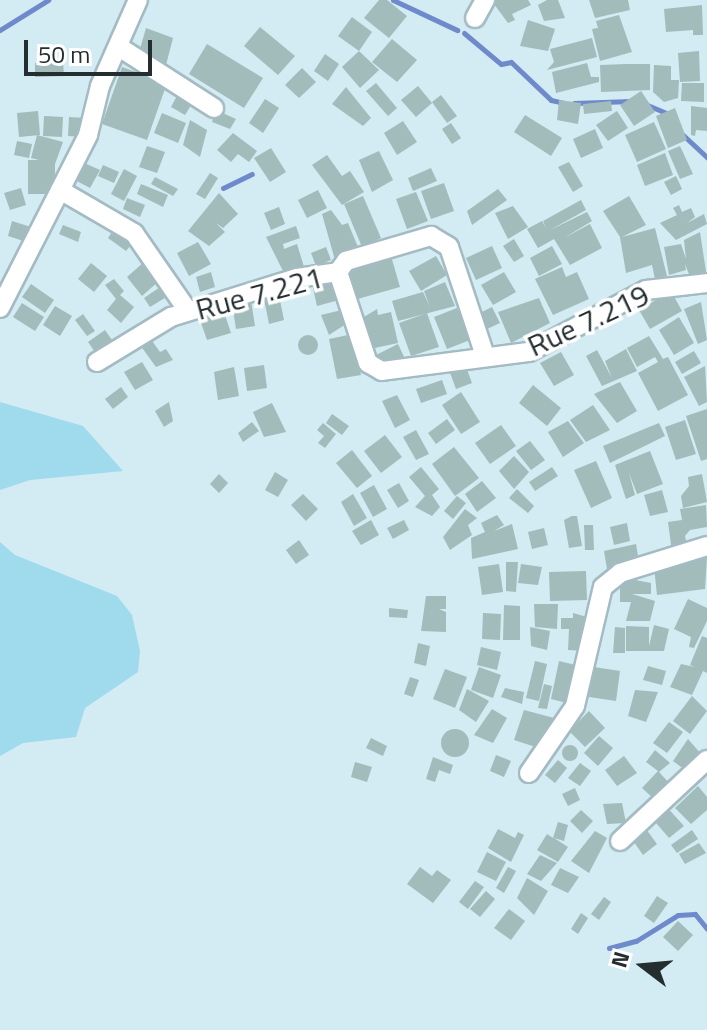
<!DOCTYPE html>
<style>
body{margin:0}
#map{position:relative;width:707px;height:1030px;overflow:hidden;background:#d3ebf3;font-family:"Titillium Web",sans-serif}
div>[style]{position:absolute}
.green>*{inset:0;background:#a0daed}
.stream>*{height:5px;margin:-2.5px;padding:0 2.5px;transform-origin:2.5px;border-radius:2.5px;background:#6e8acb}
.building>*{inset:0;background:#a2bbbb}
.round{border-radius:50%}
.roads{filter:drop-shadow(2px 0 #a4bbc3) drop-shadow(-2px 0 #a4bbc3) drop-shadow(0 2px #a4bbc3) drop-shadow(0 -2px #a4bbc3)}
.minor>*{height:18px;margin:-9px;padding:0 9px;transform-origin:9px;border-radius:9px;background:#fff}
span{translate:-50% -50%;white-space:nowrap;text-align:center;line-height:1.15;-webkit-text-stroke:7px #fff;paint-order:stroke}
.street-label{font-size:30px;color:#242d30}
.north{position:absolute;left:603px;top:926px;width:80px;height:80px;-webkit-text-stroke:6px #fff;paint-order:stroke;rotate:286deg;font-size:22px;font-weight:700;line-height:32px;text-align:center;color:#242d30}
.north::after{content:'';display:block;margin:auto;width:28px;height:36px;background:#242d30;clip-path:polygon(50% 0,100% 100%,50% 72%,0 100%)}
.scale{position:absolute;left:24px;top:40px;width:128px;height:36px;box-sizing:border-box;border:4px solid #242d30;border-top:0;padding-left:10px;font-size:24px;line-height:28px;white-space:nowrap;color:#242d30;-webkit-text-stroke:6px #fff;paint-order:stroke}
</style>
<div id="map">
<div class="green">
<div style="clip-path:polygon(0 402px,83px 426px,123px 471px,30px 480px,0 490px)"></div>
<div style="clip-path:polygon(0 542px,15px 555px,117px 596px,132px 615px,140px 651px,138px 672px,85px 708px,76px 737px,23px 743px,0 756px)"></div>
</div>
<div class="stream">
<div style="left:393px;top:0;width:71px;rotate:25.1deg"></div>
<div style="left:0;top:30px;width:57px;rotate:-32deg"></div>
<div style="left:464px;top:33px;width:48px;rotate:40deg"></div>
<div style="left:501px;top:64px;width:10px;rotate:-11deg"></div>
<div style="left:511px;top:62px;width:55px;rotate:43.5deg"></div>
<div style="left:551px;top:100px;width:13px;rotate:13deg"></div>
<div style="left:574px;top:103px;width:57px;rotate:-2deg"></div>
<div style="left:645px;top:104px;width:25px;rotate:23deg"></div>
<div style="left:683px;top:135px;width:33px;rotate:43deg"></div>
<div style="left:223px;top:188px;width:32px;rotate:-26deg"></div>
<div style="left:609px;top:948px;width:28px;rotate:-15deg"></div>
<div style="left:636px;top:941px;width:49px;rotate:-31.8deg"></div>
<div style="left:678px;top:915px;width:17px;rotate:-3deg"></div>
<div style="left:695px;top:914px;width:19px;rotate:51deg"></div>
</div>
<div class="building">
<div style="clip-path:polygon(379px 0,387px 0,407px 16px,389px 38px,364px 18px)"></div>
<div style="clip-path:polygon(491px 0,528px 0,531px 5px,512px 14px,515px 20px,508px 23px)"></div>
<div style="clip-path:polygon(547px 0,558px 0,565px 18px,544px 21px,538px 5px)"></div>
<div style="clip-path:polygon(589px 0,628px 0,630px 10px,595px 18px)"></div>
<div style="clip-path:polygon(702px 5px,703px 35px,693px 35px,693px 30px,666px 32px,664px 9px)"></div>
<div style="clip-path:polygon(619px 15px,632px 52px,600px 61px,592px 29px,598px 28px,596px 21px)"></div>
<div style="clip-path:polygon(352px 17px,372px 32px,359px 51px,338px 36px)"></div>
<div style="clip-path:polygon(528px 20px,555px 29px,548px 51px,520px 46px)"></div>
<div style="clip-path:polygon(260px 27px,295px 56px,278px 75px,244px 46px)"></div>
<div style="clip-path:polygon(146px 28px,173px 38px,166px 65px,138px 56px)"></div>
<div style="clip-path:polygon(592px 38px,597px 57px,547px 70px,554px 62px,550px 49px)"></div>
<div style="clip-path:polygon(392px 39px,417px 60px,397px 82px,372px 62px)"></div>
<div style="clip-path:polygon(207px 44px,263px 78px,244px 108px,189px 74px)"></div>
<div style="clip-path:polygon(359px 51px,379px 70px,360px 88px,342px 67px)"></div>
<div style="clip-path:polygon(699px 51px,700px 81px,680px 82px,678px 53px)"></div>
<div style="clip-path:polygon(325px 54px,339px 64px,328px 81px,314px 71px)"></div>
<div style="clip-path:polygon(63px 62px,64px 76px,35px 77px,35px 63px)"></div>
<div style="clip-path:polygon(587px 63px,591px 77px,599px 77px,599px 82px,556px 93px,552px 72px)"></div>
<div style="clip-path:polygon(626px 64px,650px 64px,650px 90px,601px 92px,600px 65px)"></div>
<div style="clip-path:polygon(654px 65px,671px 66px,671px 80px,679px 80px,678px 98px,664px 102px,653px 92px)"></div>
<div style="clip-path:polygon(122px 67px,167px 83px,147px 140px,102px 124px)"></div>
<div style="clip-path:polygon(302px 68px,316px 82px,299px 98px,285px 85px)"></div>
<div style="clip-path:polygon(376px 83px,397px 108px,388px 116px,366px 91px)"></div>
<div style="clip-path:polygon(682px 83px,704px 83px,704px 102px,681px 101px)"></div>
<div style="clip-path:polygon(418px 86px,432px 103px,416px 117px,401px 100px)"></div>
<div style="clip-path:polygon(346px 87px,371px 118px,363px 126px,332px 104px)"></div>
<div style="clip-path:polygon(641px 91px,655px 112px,634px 126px,620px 105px)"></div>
<div style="clip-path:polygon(178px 94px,193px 102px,185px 115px,171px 107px)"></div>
<div style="clip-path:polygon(441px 95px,457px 116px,447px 123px,432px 102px)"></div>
<div style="clip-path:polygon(265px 99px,279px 108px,263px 133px,249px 123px)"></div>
<div style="clip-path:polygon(559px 100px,581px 103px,578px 124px,557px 120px)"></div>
<div style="clip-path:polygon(611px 101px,612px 111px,584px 114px,583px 104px)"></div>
<div style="clip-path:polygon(691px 106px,707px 108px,707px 131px,696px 130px,695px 136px,691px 135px)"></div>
<div style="clip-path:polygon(675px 108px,687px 140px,668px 148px,656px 116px)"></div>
<div style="clip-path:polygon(216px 110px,236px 119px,230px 129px,212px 122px)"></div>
<div style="clip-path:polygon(38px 111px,40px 135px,19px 137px,17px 113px)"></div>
<div style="clip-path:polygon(617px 111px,628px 128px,608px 141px,596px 125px)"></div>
<div style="clip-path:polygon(162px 113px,186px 123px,178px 143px,154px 133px)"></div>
<div style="clip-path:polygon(525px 115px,562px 138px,551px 156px,514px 132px)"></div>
<div style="clip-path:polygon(44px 116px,63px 117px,62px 137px,43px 136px)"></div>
<div style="clip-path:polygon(69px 117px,86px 118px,84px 137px,68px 136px)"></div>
<div style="clip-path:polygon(190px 120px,207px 130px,200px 157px,183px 145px)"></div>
<div style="clip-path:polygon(403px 121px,417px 142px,397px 155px,384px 133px)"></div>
<div style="clip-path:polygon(654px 122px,666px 149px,637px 162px,625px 135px)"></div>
<div style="clip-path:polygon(451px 123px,461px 138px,452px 144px,442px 129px)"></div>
<div style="clip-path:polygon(595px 129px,603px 148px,581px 158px,573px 139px)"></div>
<div style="clip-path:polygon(233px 133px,257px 151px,249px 162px,238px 154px,231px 162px,217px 150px)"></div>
<div style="clip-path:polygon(37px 135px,63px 142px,55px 164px,55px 194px,28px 194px,28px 160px,39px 160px,31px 158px)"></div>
<div style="clip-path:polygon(17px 141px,32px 144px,29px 158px,14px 155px)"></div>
<div style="clip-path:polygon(147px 146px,165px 152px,157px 173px,139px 167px)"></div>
<div style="clip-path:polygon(680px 146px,693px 174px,680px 179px,668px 151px)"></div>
<div style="clip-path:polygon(271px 148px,286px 172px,270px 182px,254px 158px)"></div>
<div style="clip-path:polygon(379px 151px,393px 180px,372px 192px,359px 160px)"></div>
<div style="clip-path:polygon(665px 153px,673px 175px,645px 186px,637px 165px)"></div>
<div style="clip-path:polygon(327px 155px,342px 176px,350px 171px,364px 192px,342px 205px,312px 165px)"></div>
<div style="clip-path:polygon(82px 162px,100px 170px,90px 188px,73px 179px)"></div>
<div style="clip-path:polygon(569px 162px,583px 186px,573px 192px,558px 167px)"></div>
<div style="clip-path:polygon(103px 165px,119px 172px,114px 183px,98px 176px)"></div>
<div style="clip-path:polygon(431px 168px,437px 181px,413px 191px,408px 178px)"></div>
<div style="clip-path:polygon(124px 169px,137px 176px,124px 201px,111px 194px)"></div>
<div style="clip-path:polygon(210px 173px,218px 178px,205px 199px,196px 194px)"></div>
<div style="clip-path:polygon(676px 176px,682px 189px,671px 195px,664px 182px)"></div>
<div style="clip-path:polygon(155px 177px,178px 189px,173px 196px,151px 184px)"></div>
<div style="clip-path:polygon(444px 183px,454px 211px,431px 219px,421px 191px)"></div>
<div style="clip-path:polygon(141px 184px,168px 195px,163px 207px,137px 194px)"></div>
<div style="clip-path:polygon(21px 188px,26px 205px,10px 210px,4px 193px)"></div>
<div style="clip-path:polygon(498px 189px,507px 200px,472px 225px,467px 211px)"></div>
<div style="clip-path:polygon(318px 190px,327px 208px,307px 218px,298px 200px)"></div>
<div style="clip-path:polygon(416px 192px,428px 221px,407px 229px,396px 199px)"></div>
<div style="clip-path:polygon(219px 193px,238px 214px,223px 228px,216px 223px,225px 232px,209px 246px,188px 231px)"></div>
<div style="clip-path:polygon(363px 196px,381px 238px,362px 247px,344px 204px)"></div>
<div style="clip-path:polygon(629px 196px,646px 225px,622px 237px,655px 228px,667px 276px,655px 279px,652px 265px,626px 273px,620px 237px,603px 211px)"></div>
<div style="clip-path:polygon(127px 198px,145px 205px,140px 217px,123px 209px)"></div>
<div style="clip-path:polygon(581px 200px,586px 210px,550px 230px,587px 212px,592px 221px,564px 238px,590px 224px,602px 248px,570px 265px,554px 239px,538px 248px,527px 229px,542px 221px,546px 228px,543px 221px)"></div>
<div style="clip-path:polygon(679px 205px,682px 212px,691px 208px,695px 217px,687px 223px,704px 214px,707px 224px,676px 240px,660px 223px,677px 215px,673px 208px)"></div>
<div style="clip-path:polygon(513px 206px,528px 227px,508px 239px,495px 213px)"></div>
<div style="clip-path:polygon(279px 207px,285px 224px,271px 230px,264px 213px)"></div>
<div style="clip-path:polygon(331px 210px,342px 225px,348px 223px,358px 247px,335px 260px,322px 214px)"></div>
<div style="clip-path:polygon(12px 221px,37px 229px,33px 244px,8px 236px)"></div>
<div style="clip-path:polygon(63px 225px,81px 232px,78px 242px,59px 234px)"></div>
<div style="clip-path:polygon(116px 226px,135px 240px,126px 251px,108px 238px)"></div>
<div style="clip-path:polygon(296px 226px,300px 238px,283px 244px,284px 249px,297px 244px,305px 270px,286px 277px,266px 237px)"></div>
<div style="clip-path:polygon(700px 232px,707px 278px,692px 282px,685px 264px,686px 270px,669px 275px,664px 247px,681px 244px,686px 259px,684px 240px)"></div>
<div style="clip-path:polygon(514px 239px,524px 256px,514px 262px,503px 246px)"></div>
<div style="clip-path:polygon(198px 242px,211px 264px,189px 276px,177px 253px)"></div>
<div style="clip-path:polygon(492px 246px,502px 268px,476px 280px,466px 258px)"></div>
<div style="clip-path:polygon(552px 246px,562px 264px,539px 276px,530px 258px)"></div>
<div style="clip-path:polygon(326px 247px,331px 260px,316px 266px,311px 253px)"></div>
<div style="clip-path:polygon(391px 256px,400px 287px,354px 300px,344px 267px)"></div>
<div style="clip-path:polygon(436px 256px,447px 275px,421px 291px,409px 271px)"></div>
<div style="clip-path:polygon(144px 262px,159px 281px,142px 296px,127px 277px)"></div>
<div style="clip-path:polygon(91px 263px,107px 276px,94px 292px,78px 279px)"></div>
<div style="clip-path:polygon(562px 267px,566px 277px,577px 272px,589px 299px,553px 315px,535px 279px)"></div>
<div style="clip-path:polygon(211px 272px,215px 287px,200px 292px,196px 277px)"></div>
<div style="clip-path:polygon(504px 272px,516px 292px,493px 305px,481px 285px)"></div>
<div style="clip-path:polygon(334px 278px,339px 300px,317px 306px,312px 284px)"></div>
<div style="clip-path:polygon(114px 279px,124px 291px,120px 295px,134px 307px,121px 323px,107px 310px,116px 299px,105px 285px)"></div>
<div style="clip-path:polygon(445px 282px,455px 306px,398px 321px,392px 301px,423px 292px,430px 307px,424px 291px)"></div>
<div style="clip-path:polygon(166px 283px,173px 293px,150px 307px,144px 298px)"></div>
<div style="clip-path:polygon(31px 284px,54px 300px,45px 313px,22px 297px)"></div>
<div style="clip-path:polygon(671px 291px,682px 311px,650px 329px,639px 310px)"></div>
<div style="clip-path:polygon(279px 295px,284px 320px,269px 324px,264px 299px)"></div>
<div style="clip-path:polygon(539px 298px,550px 323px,511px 343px,498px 312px)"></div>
<div style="clip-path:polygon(251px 300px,255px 326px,236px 329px,232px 303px)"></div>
<div style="clip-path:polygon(701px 302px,707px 340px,698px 344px,684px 309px)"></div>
<div style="clip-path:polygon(22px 303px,44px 317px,35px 331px,13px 317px)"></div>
<div style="clip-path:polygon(55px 306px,72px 316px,60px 336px,43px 325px)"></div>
<div style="clip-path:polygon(492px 307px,500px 323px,487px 329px,480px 313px)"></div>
<div style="clip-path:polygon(457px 308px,470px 340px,447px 349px,434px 317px)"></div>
<div style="clip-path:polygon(223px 309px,231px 333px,207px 340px,199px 317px)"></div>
<div style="clip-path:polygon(346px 309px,349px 322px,329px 335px,321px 315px)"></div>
<div style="clip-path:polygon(377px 309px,378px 315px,391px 312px,398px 343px,370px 349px,364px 317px)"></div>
<div style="clip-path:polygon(427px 313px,439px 347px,411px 356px,399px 323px)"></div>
<div style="clip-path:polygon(83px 314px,95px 331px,87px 336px,75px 320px)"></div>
<div style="clip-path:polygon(679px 317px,694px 343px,674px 355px,659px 330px)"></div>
<div style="clip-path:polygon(105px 330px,112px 340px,95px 352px,88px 342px)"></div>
<div style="clip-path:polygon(353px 334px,361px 375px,337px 379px,329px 339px)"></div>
<div class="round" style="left:298px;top:335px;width:20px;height:20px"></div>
<div style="clip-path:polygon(649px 336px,663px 359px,668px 357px,688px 395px,658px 411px,638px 373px,658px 362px,655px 357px,637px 367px,627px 348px)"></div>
<div style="clip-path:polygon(150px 338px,160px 352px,166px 349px,173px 360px,156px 367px,140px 345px)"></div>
<div style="clip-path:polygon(398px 344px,406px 361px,383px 371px,376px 355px)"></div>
<div style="clip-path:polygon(626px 349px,637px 371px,602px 386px,586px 356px,597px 350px,612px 378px,605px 361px)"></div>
<div style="clip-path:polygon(694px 351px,701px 363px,682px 374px,675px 362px)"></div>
<div style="clip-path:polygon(561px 352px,574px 375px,554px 386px,540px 363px)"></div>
<div style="clip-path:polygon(142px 362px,153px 380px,135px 390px,124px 372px)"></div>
<div style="clip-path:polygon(465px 364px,472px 383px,456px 389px,449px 370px)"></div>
<div style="clip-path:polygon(264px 365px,267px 388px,247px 391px,244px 368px)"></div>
<div style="clip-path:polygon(705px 366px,707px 402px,699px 406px,684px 377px)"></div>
<div style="clip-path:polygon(234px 367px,239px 396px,218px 400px,214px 372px)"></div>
<div style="clip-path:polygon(442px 380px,447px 394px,421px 403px,416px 389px)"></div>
<div style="clip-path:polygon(620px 382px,637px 411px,617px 423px,594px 394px)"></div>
<div style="clip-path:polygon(533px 385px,561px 408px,547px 426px,519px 403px)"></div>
<div style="clip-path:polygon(121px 387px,128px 397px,113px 409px,105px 399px)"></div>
<div style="clip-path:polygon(461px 392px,480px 422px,461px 434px,442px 405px)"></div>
<div style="clip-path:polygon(397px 395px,410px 420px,395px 428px,382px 401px)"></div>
<div style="clip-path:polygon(169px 402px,173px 421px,164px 427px,155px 411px)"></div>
<div style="clip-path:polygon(272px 403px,286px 432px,264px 437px,253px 412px)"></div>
<div style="clip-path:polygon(593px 405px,610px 430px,586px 442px,570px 420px)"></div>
<div style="clip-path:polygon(707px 409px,707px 459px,701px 461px,686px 416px)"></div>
<div style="clip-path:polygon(332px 414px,349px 426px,342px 435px,326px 423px)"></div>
<div style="clip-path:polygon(447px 419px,455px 430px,436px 444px,428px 433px)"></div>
<div style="clip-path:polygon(685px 420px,696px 454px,676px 460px,665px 427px)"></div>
<div style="clip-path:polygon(568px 421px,584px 443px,563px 457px,548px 432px)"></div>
<div style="clip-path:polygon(252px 422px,259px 431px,243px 442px,238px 433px)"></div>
<div style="clip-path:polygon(323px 423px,336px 434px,325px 448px,318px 443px,324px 436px,317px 430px)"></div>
<div style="clip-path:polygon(659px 423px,665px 436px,610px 463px,603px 446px)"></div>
<div style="clip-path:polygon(501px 425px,516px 446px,490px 464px,475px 443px)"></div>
<div style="clip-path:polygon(416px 430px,429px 454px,416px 460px,403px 437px)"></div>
<div style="clip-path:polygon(385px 435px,402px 457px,381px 473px,364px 451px)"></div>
<div style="clip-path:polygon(530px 441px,545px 460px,531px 470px,516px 451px)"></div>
<div style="clip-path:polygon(454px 447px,479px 478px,455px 496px,432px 464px)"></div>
<div style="clip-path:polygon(352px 450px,372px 476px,357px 488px,336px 463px)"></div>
<div style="clip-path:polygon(650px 451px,663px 484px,637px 494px,629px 473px,635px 495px,626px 499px,615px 465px)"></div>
<div style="clip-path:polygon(514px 456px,529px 472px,514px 489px,499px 471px)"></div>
<div style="clip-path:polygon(596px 461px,612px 498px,591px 508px,574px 470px)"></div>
<div style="clip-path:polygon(421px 467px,439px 489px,432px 495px,440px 507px,432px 516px,415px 507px,425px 496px,409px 477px)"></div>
<div style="clip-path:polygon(552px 467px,558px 476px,535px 491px,529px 482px)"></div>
<div style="clip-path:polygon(275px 472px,288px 480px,278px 497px,265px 490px)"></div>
<div style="clip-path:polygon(219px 474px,228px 483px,219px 493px,210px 484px)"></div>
<div style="clip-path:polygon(702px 474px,707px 502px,683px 508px,681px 496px,689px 486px,688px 477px)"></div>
<div style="clip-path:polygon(482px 481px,496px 498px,477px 512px,465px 494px)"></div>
<div style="clip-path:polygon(399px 483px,409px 501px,398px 508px,387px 490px)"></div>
<div style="clip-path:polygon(374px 485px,387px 509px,373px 517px,360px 493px)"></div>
<div style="clip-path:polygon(517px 489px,534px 506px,528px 513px,509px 498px)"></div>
<div style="clip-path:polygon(662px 490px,668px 512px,650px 516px,644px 495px)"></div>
<div style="clip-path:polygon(303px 494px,318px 509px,306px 521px,291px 505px)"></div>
<div style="clip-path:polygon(353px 494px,367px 518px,354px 526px,341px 502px)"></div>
<div style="clip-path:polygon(457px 496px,466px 503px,453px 519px,444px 511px)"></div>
<div style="clip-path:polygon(706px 505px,707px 527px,690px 530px,685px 536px,688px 549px,672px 552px,668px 522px,682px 520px,680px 509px)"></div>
<div style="clip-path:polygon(465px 509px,477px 518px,468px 525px,472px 535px,450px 550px,443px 537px)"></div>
<div style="clip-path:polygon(497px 515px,504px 525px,494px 531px,512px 524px,518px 549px,472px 559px,471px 538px,485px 532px,481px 523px)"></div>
<div style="clip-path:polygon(572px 516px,577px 516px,582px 546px,569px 548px,564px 520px)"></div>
<div style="clip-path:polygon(371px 520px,379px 535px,361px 545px,352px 531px)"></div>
<div style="clip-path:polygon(404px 520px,409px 530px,393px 539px,387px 528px)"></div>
<div style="clip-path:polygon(627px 523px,630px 541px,614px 545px,610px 527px)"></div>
<div style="clip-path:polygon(584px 525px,593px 525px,594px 550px,585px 550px)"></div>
<div style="clip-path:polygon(544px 528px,548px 545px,532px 549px,528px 532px)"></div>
<div style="clip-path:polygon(299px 540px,309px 555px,296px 564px,286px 550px)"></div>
<div style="clip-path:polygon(636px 544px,639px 561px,607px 569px,604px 551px)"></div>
<div style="clip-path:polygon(707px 557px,705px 589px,657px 595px,654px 567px)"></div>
<div style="clip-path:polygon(506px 562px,518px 562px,516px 592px,506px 591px)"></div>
<div style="clip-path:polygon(499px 564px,503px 592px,482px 595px,478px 567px)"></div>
<div style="clip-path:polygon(521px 564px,542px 567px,538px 585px,518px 583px)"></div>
<div style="clip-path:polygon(586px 571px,587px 600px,550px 601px,549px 572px)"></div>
<div style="clip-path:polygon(620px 577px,651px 583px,651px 594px,632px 594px,655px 601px,650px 621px,626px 621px,631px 602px,620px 602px)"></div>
<div style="clip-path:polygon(426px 596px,446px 596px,446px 609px,439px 609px,446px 612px,446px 632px,421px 631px)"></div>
<div style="clip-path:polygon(688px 599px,707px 608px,707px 621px,694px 648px,689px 647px,691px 637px,674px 629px)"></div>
<div style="clip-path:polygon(534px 604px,558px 604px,557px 629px,535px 627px)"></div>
<div style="clip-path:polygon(504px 605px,520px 606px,520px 640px,503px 640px)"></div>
<div style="clip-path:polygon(389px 608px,408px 610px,407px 618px,389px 617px)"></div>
<div style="clip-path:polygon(483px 613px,501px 614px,500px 640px,482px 639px)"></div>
<div style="clip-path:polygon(573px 613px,587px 617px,586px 651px,568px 650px,569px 629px,561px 629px,561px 618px,573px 618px)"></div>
<div style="clip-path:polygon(654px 625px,669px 629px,664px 651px,626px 651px,626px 626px,649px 627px,649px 646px)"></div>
<div style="clip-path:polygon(530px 627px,550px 631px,547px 650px,531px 646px)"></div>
<div style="clip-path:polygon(615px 627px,625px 628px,625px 653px,613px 653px)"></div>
<div style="clip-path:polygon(702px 636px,707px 638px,707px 673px,703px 671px,692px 695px,670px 687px,681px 664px,695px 667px,690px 665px)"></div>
<div style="clip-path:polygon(418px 643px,430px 646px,426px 666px,414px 663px)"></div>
<div style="clip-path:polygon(481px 647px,501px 652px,497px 670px,477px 665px)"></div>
<div style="clip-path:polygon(535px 661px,547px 664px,539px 701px,526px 698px)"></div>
<div style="clip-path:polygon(559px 661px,580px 666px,571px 704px,551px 699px)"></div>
<div style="clip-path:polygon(648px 666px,666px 671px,662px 685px,643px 680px)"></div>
<div style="clip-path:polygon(479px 667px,501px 675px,493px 698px,471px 690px)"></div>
<div style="clip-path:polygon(594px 667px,620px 671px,616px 701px,589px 697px)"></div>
<div style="clip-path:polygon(445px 669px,467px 677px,455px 708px,433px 699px)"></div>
<div style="clip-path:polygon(410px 677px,419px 680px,413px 697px,404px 694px)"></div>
<div style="clip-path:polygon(544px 684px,552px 686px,547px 709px,538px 708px)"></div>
<div style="clip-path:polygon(505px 688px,524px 692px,522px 704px,501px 697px)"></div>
<div style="clip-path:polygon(467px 689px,489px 701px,476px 722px,459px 710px)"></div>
<div style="clip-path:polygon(635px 690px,658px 692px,646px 722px,628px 716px)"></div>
<div style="clip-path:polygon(692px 696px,707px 711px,690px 734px,673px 721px)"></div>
<div style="clip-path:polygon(492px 709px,507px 718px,493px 743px,474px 735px)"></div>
<div style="clip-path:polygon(524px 710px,554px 718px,542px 749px,514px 740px)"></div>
<div style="clip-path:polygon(589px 711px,605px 728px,585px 747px,569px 731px)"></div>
<div style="clip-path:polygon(669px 722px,683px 732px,667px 753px,653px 743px)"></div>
<div class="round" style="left:441px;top:729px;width:28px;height:28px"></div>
<div style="clip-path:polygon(599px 736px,613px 748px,598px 766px,584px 753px)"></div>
<div style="clip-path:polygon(371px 738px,387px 746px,383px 756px,366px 748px)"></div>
<div style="clip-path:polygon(688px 739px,702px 755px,688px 772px,673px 761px)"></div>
<div class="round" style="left:562px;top:745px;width:16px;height:16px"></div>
<div style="clip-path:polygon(655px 750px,670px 763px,659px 772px,672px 786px,655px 800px,642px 788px,658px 771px,646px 762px)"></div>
<div style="clip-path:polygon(496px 755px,511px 761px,504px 777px,490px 771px)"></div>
<div style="clip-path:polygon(624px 756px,637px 773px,617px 786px,605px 770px)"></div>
<div style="clip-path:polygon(433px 757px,453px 765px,450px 774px,439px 770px,435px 782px,426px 779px)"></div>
<div style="clip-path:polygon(558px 760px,567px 768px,555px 783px,545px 775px)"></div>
<div style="clip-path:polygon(355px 762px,372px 767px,367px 782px,351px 777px)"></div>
<div style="clip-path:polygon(580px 763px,591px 771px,580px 786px,568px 778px)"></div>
<div style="clip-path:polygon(698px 786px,707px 797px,707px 810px,691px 824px,675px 808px)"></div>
<div style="clip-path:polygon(575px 788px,580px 800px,568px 806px,562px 794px)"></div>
<div style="clip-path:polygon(622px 803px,626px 823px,607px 824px,603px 804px)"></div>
<div style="clip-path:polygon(664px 804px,684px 826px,669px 838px,650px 816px)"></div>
<div style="clip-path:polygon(581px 810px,593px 821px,582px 833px,570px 821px)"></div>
<div style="clip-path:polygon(558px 822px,568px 825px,564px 841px,554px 838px,568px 847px,558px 862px,537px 850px,547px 834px,553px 838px)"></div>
<div style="clip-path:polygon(643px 825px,657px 844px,643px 855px,629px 835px)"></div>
<div style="clip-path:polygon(498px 829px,515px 838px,518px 832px,524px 835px,511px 862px,488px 848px)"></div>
<div style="clip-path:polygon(692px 830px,698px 839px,677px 853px,671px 845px)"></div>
<div style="clip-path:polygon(595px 831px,607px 838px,589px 873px,571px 861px)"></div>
<div style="clip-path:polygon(699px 843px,706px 853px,685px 864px,679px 854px)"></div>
<div style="clip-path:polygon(487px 852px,506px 862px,496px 881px,477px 872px)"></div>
<div style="clip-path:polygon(540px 855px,557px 863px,541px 881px,527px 874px)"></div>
<div style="clip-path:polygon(420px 867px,432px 876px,437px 870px,451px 880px,433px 903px,407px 884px)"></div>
<div style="clip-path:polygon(508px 867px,516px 871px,504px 893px,496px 888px)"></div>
<div style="clip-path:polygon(560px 868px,579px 877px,568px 893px,551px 885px)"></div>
<div style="clip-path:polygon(527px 878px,548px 891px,534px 915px,517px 898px)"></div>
<div style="clip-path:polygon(475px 881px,484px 887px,468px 909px,459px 902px)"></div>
<div style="clip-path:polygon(486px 891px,495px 899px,480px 917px,470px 909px)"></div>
<div style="clip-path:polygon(657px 896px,668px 903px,654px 923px,644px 916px)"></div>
<div style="clip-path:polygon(604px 897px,611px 902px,599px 920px,591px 914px)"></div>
<div style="clip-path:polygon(509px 909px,525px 921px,511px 940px,494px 928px)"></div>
<div style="clip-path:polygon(581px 913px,588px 918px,578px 934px,571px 929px)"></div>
<div style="clip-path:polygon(678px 921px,693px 935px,678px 951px,663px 937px)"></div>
</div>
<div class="roads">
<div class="minor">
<div style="left:475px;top:18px;width:21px;rotate:-61deg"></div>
<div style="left:119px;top:47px;width:113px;rotate:32.7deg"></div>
<div style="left:60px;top:190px;width:86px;rotate:30.2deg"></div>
<div style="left:134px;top:233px;width:95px;rotate:55.3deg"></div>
<div style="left:338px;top:272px;width:96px;rotate:71.8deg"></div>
<div style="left:368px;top:363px;width:16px;rotate:30deg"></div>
<div style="left:382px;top:371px;width:148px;rotate:-7.4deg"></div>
<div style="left:529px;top:352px;width:132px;rotate:-27.9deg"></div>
<div style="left:646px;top:290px;width:61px;rotate:-6.5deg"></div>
<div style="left:0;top:308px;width:194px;rotate:-63deg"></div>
<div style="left:88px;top:135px;width:50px;rotate:-76.2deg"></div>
<div style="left:100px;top:86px;width:94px;rotate:-66.2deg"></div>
<div style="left:97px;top:362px;width:87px;rotate:-31.3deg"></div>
<div style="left:171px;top:317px;width:132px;rotate:-17.2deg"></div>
<div style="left:297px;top:278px;width:41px;rotate:-8.3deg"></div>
<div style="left:338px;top:272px;width:14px;rotate:-54deg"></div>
<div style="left:346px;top:261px;width:89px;rotate:-16.4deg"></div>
<div style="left:431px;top:236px;width:21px;rotate:31deg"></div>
<div style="left:449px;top:247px;width:115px;rotate:71.7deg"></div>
<div style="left:529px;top:773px;width:81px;rotate:-55.5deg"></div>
<div style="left:575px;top:706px;width:122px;rotate:-76.8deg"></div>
<div style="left:603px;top:587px;width:22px;rotate:-39deg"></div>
<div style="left:620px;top:573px;width:91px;rotate:-17.2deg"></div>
<div style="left:620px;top:841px;width:119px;rotate:-43deg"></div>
</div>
</div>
<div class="street-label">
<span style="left:259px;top:293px;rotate:-15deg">Rue 7.221</span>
<span style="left:588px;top:320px;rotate:-25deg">Rue 7.219</span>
</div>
<div class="north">N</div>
<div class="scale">50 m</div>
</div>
